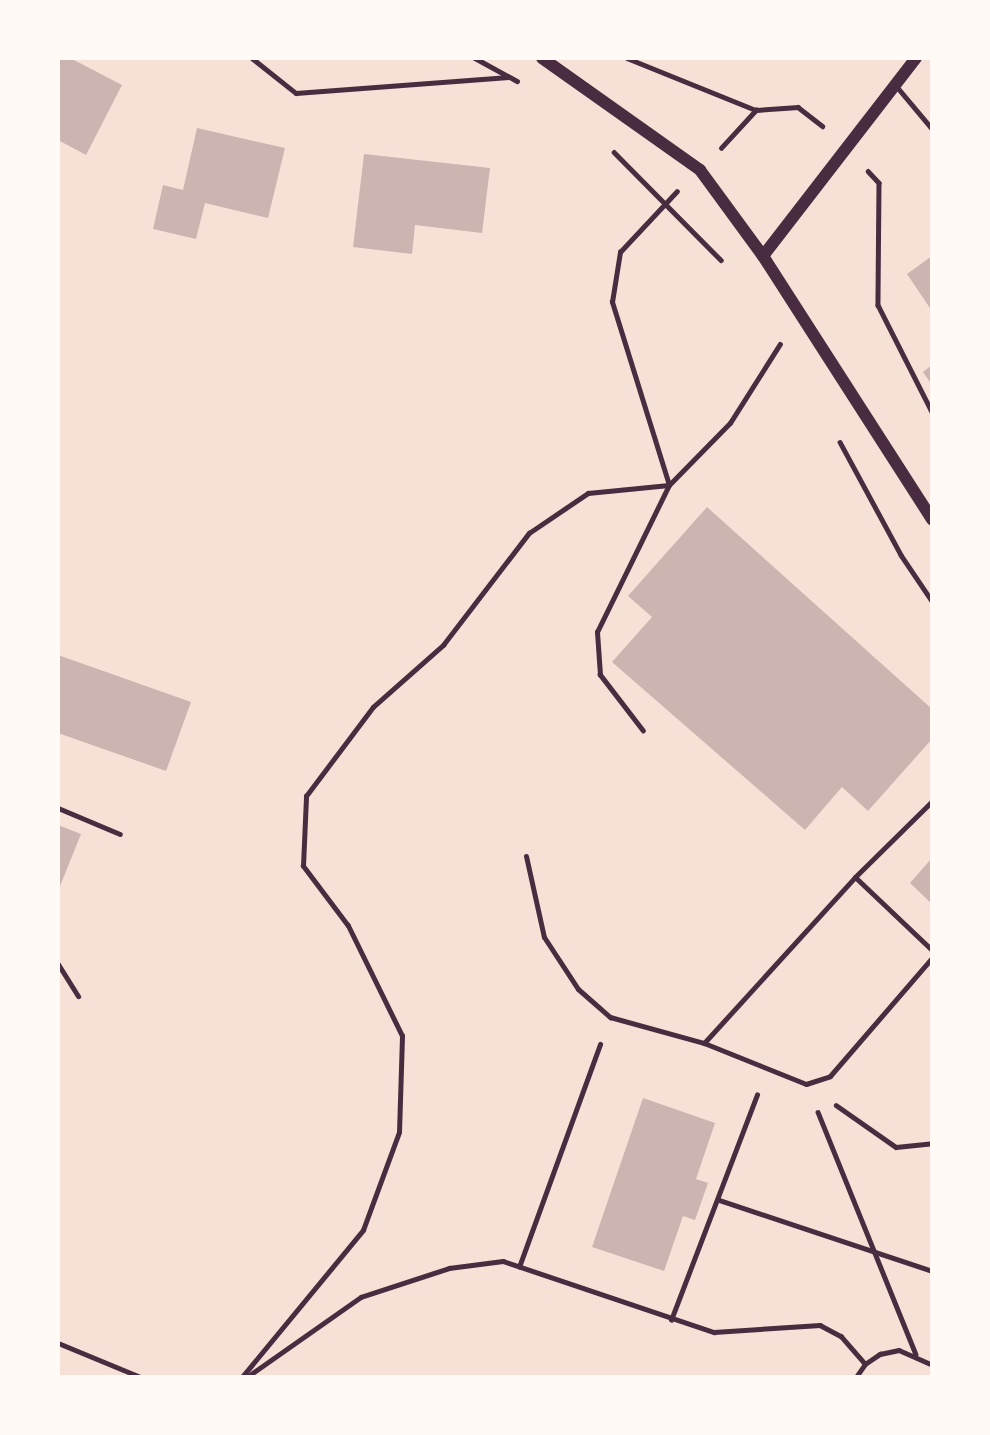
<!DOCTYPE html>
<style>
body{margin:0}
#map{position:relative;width:990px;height:1435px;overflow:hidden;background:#f7e1d7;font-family:Helvetica,sans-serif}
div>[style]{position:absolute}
.building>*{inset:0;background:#ccb4b1}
.path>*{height:4.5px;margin:-2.25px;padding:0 2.25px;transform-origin:2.25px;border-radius:2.25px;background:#4a2c40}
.service>*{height:5px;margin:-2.5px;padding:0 2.5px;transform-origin:2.5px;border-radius:2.5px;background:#4a2c40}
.tertiary>*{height:12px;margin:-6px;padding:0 6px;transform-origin:6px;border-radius:6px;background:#4a2c40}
span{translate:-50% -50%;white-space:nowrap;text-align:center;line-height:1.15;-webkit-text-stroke:7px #fffaf5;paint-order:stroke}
.frame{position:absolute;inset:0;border:60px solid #fffaf5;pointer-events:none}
</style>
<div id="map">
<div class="building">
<div style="clip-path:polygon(58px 58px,70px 58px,122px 85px,86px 155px,58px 140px)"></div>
<div style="clip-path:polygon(197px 128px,285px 148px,268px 218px,205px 203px,196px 239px,153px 229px,163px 185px,183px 190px)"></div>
<div style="clip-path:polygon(364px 154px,490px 168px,482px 233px,415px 225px,412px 254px,353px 247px)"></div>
<div style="clip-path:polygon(932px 256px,932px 311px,907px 274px)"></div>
<div style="clip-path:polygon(932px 365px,932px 385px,923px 372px)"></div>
<div style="clip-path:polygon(707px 507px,932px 709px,932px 739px,868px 811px,842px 787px,805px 830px,612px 662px,652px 617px,628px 596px)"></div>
<div style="clip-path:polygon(58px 655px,191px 702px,166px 771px,58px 733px)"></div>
<div style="clip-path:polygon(58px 825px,81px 834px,58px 891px)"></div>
<div style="clip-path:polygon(932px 858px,932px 904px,910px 883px)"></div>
<div style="clip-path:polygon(643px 1098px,715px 1123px,696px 1179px,708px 1183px,695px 1220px,683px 1216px,664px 1271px,592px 1247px)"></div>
</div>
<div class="path">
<div style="left:252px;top:58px;width:56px;rotate:38.5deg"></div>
<div style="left:296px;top:93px;width:213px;rotate:-4.3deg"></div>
<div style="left:475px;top:58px;width:48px;rotate:28.7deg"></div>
<div style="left:627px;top:58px;width:139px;rotate:22deg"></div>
<div style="left:756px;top:110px;width:42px;rotate:-4.1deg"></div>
<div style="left:798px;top:107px;width:31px;rotate:38deg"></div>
<div style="left:721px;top:148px;width:52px;rotate:-47.4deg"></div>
<div style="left:614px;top:152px;width:152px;rotate:45.3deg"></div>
<div style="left:868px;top:171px;width:16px;rotate:47deg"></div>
<div style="left:879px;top:183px;width:122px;rotate:90.5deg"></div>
<div style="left:878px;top:305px;width:120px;rotate:63.2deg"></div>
<div style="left:840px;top:442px;width:128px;rotate:61.6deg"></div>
<div style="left:901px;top:555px;width:55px;rotate:56deg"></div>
<div style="left:643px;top:731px;width:71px;rotate:-127.5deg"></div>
<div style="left:600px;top:675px;width:43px;rotate:-94deg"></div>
<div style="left:597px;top:632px;width:164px;rotate:-63.9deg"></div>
<div style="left:669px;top:485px;width:87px;rotate:-45.5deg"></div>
<div style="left:730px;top:423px;width:93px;rotate:-57.7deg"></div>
<div style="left:836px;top:1105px;width:73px;rotate:35deg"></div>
<div style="left:896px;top:1147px;width:36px;rotate:-6deg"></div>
<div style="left:818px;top:1112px;width:261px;rotate:68deg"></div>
<div style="left:719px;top:1200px;width:225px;rotate:18.4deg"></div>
<div style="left:519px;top:1267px;width:237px;rotate:-70deg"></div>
<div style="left:671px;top:1320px;width:241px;rotate:-69.1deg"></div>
<div style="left:242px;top:1377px;width:190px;rotate:-50.5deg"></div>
<div style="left:363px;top:1230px;width:104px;rotate:-69.8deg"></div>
<div style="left:399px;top:1132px;width:96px;rotate:-88.2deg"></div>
<div style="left:402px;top:1036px;width:123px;rotate:-116.1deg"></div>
<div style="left:348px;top:926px;width:75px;rotate:-126.9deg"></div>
<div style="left:303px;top:866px;width:70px;rotate:-87.5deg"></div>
<div style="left:306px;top:796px;width:111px;rotate:-53deg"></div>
<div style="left:373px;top:707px;width:94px;rotate:-41.5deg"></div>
<div style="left:443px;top:645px;width:141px;rotate:-52.5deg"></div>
<div style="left:529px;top:533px;width:71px;rotate:-34.1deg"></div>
<div style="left:588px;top:493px;width:81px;rotate:-5.6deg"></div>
<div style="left:669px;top:485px;width:192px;rotate:-107.3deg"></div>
<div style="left:612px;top:302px;width:51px;rotate:-80.9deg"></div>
<div style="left:620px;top:252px;width:83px;rotate:-46.9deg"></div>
<div style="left:247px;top:1377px;width:139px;rotate:-35.1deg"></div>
<div style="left:361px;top:1297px;width:93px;rotate:-18.2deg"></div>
<div style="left:449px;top:1268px;width:54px;rotate:-7.4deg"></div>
<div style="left:503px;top:1261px;width:223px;rotate:18.6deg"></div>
<div style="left:714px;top:1332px;width:106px;rotate:-3.8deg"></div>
<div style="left:820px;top:1325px;width:24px;rotate:28deg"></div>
<div style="left:841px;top:1336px;width:37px;rotate:49deg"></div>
<div style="left:856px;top:1377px;width:16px;rotate:-55deg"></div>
<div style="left:865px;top:1364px;width:18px;rotate:-34deg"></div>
<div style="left:880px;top:1354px;width:19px;rotate:-12deg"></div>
<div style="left:899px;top:1350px;width:36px;rotate:24deg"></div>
</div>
<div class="service">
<div style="left:896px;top:86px;width:56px;rotate:50.1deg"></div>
<div style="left:58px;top:808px;width:67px;rotate:22.8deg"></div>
<div style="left:526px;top:856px;width:83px;rotate:77.5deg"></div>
<div style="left:544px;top:937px;width:62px;rotate:56.8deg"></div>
<div style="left:578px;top:989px;width:43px;rotate:41.2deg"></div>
<div style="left:610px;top:1017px;width:98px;rotate:15.5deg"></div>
<div style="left:704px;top:1043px;width:224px;rotate:-47.7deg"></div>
<div style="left:855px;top:877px;width:108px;rotate:-44.6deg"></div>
<div style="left:855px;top:877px;width:106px;rotate:43.5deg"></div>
<div style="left:58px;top:964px;width:38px;rotate:58deg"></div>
<div style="left:704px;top:1043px;width:110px;rotate:21.9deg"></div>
<div style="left:806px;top:1084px;width:25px;rotate:-18deg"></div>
<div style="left:830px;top:1076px;width:156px;rotate:-49.2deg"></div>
<div style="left:58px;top:1343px;width:89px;rotate:22.5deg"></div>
</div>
<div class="tertiary">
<div style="left:542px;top:58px;width:194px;rotate:35.3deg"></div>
<div style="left:700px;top:170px;width:107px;rotate:53.8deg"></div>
<div style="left:763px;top:256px;width:313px;rotate:57.3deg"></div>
<div style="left:763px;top:256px;width:250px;rotate:-52.3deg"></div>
</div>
<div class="frame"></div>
</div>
